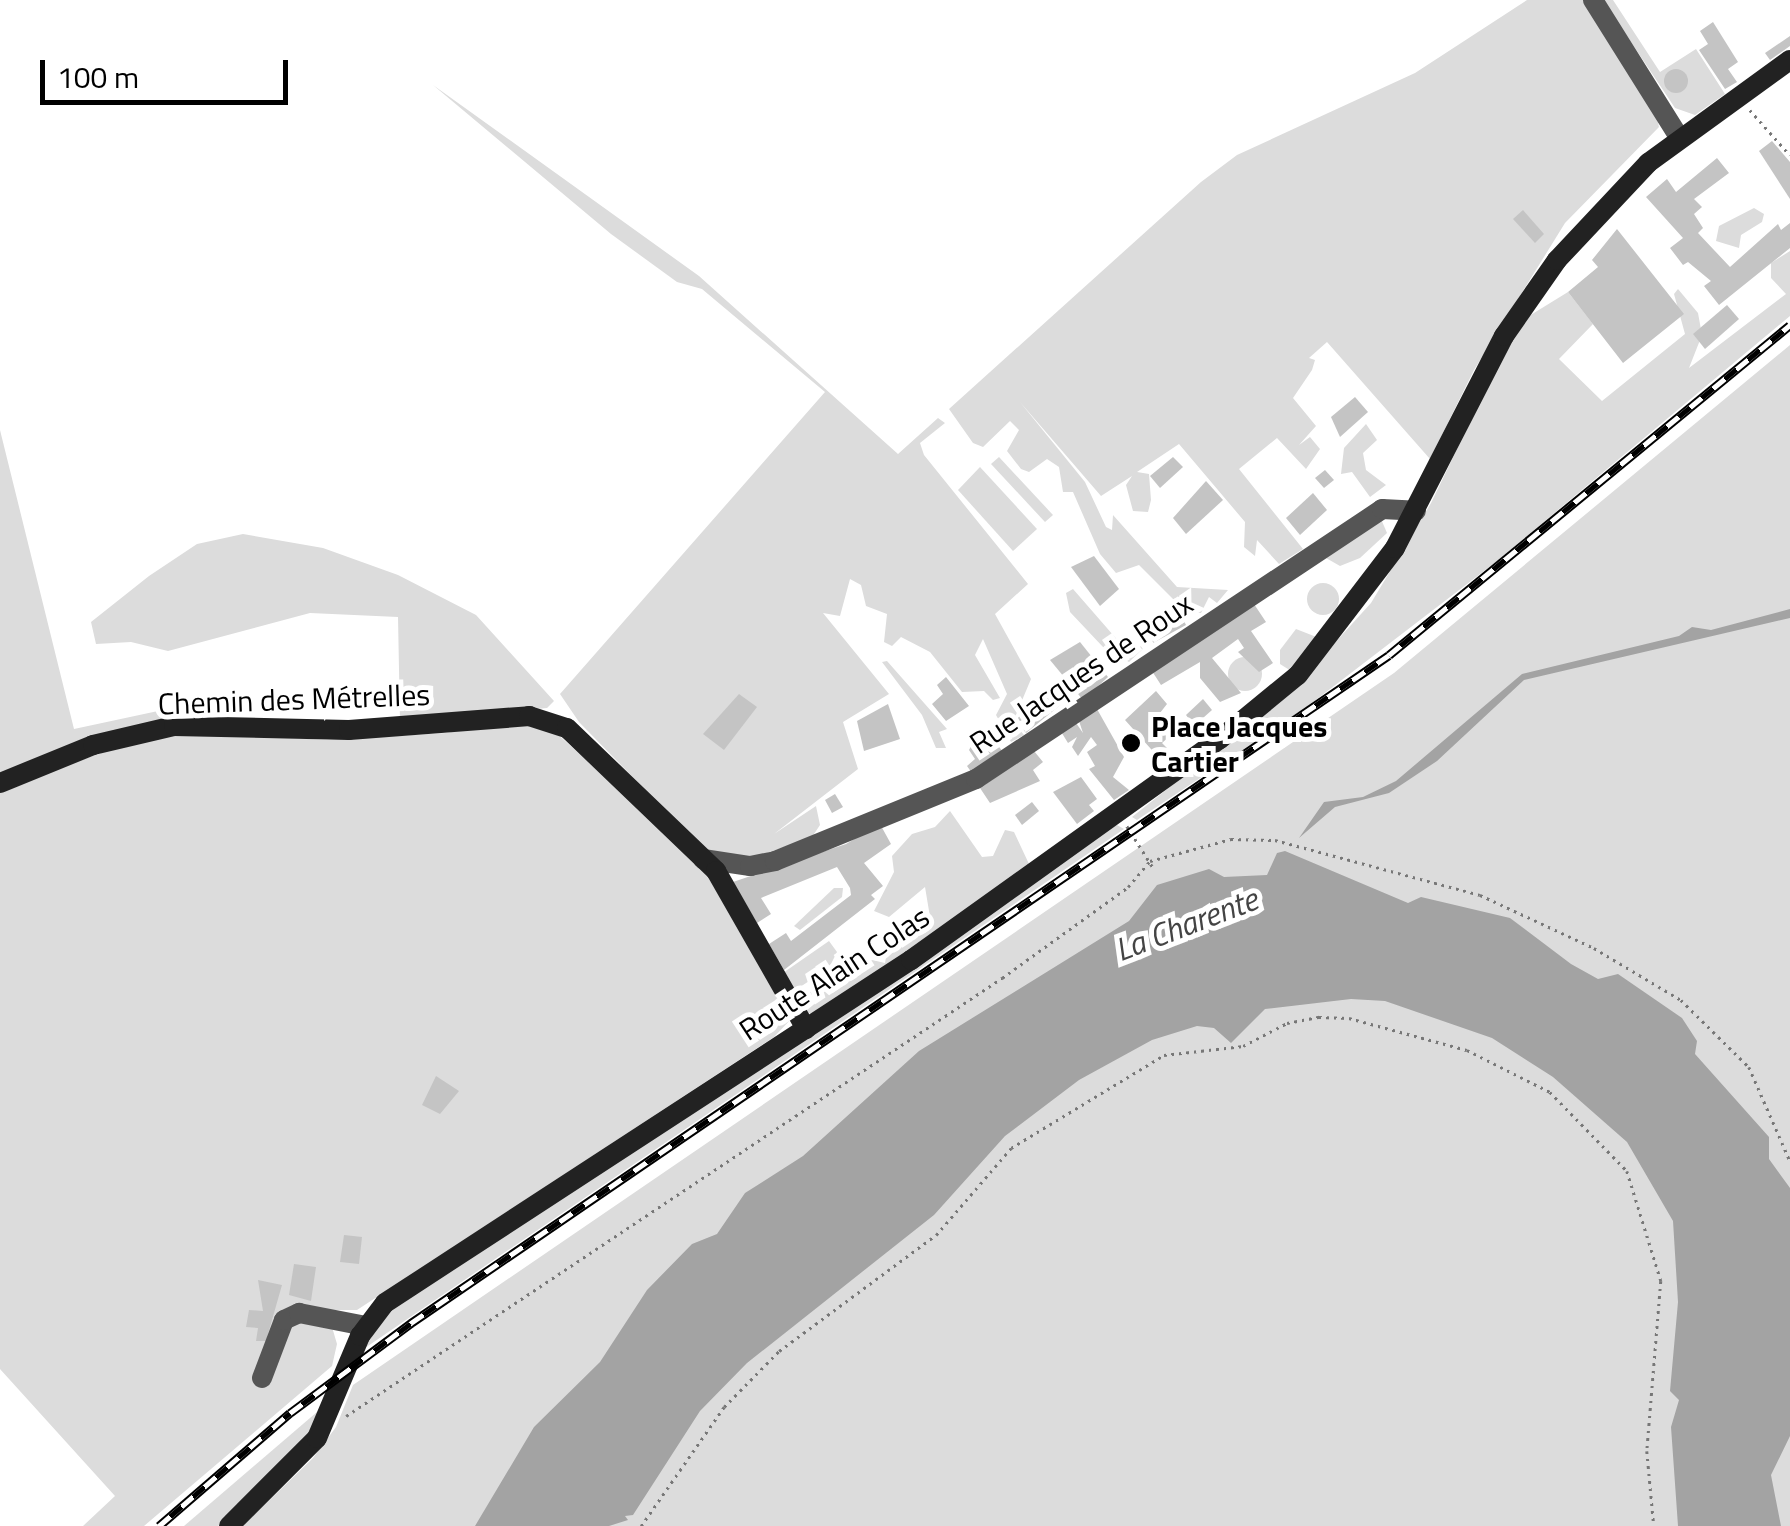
<!DOCTYPE html>
<meta charset="utf-8">
<style>
body{margin:0}
#map{position:relative;width:1790px;height:1526px;overflow:hidden;background:#fff;font-family:"Titillium Web",sans-serif}
div>[style]{position:absolute}
.green>*{inset:0;background:#dcdcdc}
.round{border-radius:50%}
.water>*{inset:0;background:#a3a3a3}
.building>*{inset:0;background:#c4c4c4}
.path>*{height:2.5px;margin-top:-1.25px;transform-origin:0;background:repeating-linear-gradient(90deg,#777 0 2.5px,transparent 0 7.5px)}
.street>*{height:20px;margin:-10px;padding:0 10px;transform-origin:10px;border-radius:10px;background:#555}
.secondary>*{height:20px;margin:-10px;padding:0 10px;transform-origin:10px;border-radius:10px;background:#222}
.rail>*{height:9px;margin-top:-4.5px;transform-origin:0;background:repeating-linear-gradient(90deg,#fff 0 15px,#000 0 30px);box-sizing:border-box;border-block:2px solid #000}
.dots>*{width:28px;height:28px;translate:-50% -50%;box-sizing:border-box;border:5px solid #fff;border-radius:50%}
span{translate:-50% -50%;white-space:nowrap;text-align:center;line-height:1.15;-webkit-text-stroke:10px #fff;paint-order:stroke}
.street-label{font-size:30px;color:#000}
.poi-label{font-size:30px;color:#000;font-weight:700}
.left{translate:0 -50%;text-align:left}
.water-label{font-size:32px;color:#444;font-style:italic}
.scale{position:absolute;left:40px;top:60px;width:248px;height:45px;box-sizing:border-box;border:5px solid #000;border-top:0;padding-left:12px;font-size:30px;line-height:35px;white-space:nowrap;color:#000;-webkit-text-stroke:8px #fff;paint-order:stroke}
</style>
<div id="map">
<div class="green">
<div style="clip-path:polygon(1527px 0,1584px 0,1655px 109px,1659px 127px,1565px 223px,1474px 370px,1430px 459px,1327px 342px,1309px 358px,1315px 360px,1312px 370px,1293px 398px,1316px 426px,1299px 445px,1310px 437px,1320px 449px,1306px 469px,1277px 438px,1239px 469px,1303px 549px,1279px 564px,1257px 540px,1255px 556px,1244px 547px,1245px 522px,1179px 444px,1137px 472px,1149px 474px,1151px 500px,1148px 512px,1133px 511px,1126px 485px,1132px 476px,1101px 496px,1020px 402px,1085px 482px,1106px 527px,1112px 530px,1113px 515px,1177px 587px,1228px 590px,1217px 603px,1209px 597px,1201px 613px,1187px 613px,1139px 565px,1116px 573px,1100px 554px,1073px 492px,1063px 492px,1059px 467px,1047px 459px,1029px 472px,1021px 469px,1007px 451px,1019px 430px,1010px 421px,983px 447px,973px 443px,949px 409px,1201px 182px,1237px 155px,1415px 73px)"></div>
<div style="clip-path:polygon(1603px 0,1613px 0,1660px 72px,1696px 49px,1725px 94px,1695px 115px,1675px 108px)"></div>
<div style="clip-path:polygon(433px 85px,699px 276px,898px 454px,938px 418px,945px 423px,920px 443px,924px 455px,1028px 584px,995px 614px,1031px 679px,1013px 722px,1024px 735px,1011px 742px,996px 715px,1007px 694px,983px 639px,975px 655px,1000px 698px,993px 700px,984px 691px,962px 692px,930px 652px,901px 637px,892px 646px,884px 642px,887px 614px,866px 606px,861px 585px,850px 579px,840px 616px,823px 613px,889px 694px,843px 722px,858px 769px,774px 834px,816px 806px,820px 825px,812px 837px,747px 860px,703px 849px,579px 722px,560px 694px,825px 392px,702px 289px,677px 282px,611px 234px)"></div>
<div style="clip-path:polygon(1754px 208px,1764px 214px,1762px 222px,1741px 235px,1739px 248px,1716px 241px,1719px 226px)"></div>
<div style="clip-path:polygon(1790px 251px,1790px 316px,1497px 561px,1304px 709px,1137px 820px,1132px 817px,1293px 689px,1371px 603px,1431px 503px,1510px 340px,1529px 316px,1568px 292px,1593px 324px,1559px 359px,1602px 401px,1685px 334px,1674px 294px,1678px 289px,1698px 313px,1702px 335px,1689px 368px,1786px 294px,1771px 278px,1771px 263px)"></div>
<div style="clip-path:polygon(1790px 345px,1790px 1526px,243px 1526px,313px 1458px,336px 1427px,353px 1385px,1394px 673px)"></div>
<div style="clip-path:polygon(1366px 424px,1377px 440px,1363px 453px,1366px 470px,1386px 485px,1370px 497px,1352px 472px,1341px 474px,1344px 448px)"></div>
<div style="clip-path:polygon(0 430px,74px 729px,172px 708px,244px 716px,173px 719px,0 776px)"></div>
<div style="clip-path:polygon(999px 457px,1053px 515px,1045px 522px,991px 464px)"></div>
<div style="clip-path:polygon(980px 467px,1037px 529px,1013px 551px,958px 490px)"></div>
<div style="clip-path:polygon(1381px 519px,1387px 533px,1360px 558px,1340px 566px,1326px 558px)"></div>
<div style="clip-path:polygon(243px 534px,323px 548px,398px 575px,476px 615px,554px 701px,547px 708px,400px 722px,398px 617px,310px 613px,168px 651px,131px 642px,96px 644px,91px 622px,149px 576px,197px 544px)"></div>
<div class="round" style="left:1307px;top:583px;width:32px;height:32px"></div>
<div style="clip-path:polygon(1073px 589px,1127px 651px,1148px 644px,1129px 662px,1103px 647px,1070px 612px,1066px 593px)"></div>
<div style="clip-path:polygon(1296px 629px,1319px 638px,1291px 671px,1280px 664px,1280px 650px)"></div>
<div class="round" style="left:1228px;top:657px;width:34px;height:34px"></div>
<div style="clip-path:polygon(887px 661px,947px 729px,939px 732px,946px 748px,936px 748px,922px 715px,882px 662px)"></div>
<div style="clip-path:polygon(500px 723px,551px 728px,700px 864px,793px 1017px,774px 1037px,357px 1310px,327px 1310px,337px 1344px,332px 1366px,144px 1526px,83px 1526px,115px 1496px,0 1369px,0 789px,132px 742px,192px 733px,328px 740px,446px 733px)"></div>
<div style="clip-path:polygon(950px 811px,982px 857px,993px 856px,1005px 830px,1014px 832px,1029px 864px,1117px 825px,1124px 829px,365px 1348px,383px 1318px,425px 1283px,814px 1015px,801px 1010px,780px 975px,829px 941px,837px 952px,829px 968px,800px 987px,809px 993px,828px 980px,851px 977px,872px 960px,885px 963px,891px 927px,913px 915px,930px 917px,925px 887px,889px 917px,874px 911px,894px 872px,892px 856px,912px 834px,935px 827px)"></div>
<div style="clip-path:polygon(834px 888px,843px 888px,842px 897px,800px 930px,794px 926px)"></div>
<div style="clip-path:polygon(324px 1406px,303px 1444px,218px 1526px,184px 1526px)"></div>
</div>
<div class="water">
<div style="clip-path:polygon(1790px 609px,1790px 618px,1524px 680px,1437px 761px,1389px 793px,1335px 807px,1299px 838px,1324px 802px,1363px 797px,1396px 781px,1522px 674px,1679px 636px,1692px 627px,1711px 630px)"></div>
<div style="clip-path:polygon(1285px 851px,1408px 903px,1421px 897px,1510px 918px,1571px 964px,1598px 979px,1618px 974px,1682px 1018px,1697px 1041px,1695px 1054px,1769px 1137px,1769px 1159px,1790px 1188px,1790px 1436px,1771px 1475px,1781px 1526px,1678px 1526px,1671px 1427px,1679px 1400px,1670px 1391px,1678px 1302px,1673px 1221px,1627px 1142px,1553px 1077px,1492px 1038px,1385px 1001px,1351px 999px,1265px 1009px,1231px 1043px,1214px 1028px,1197px 1026px,1152px 1040px,1079px 1080px,1005px 1136px,934px 1215px,747px 1363px,700px 1411px,633px 1515px,625px 1516px,628px 1520px,609px 1526px,475px 1526px,534px 1427px,600px 1362px,647px 1290px,692px 1244px,717px 1234px,745px 1193px,803px 1156px,919px 1051px,1129px 921px,1157px 885px,1209px 869px,1224px 877px,1267px 875px,1277px 853px)"></div>
</div>
<div class="building">
<div style="clip-path:polygon(1713px 22px,1738px 62px,1728px 69px,1737px 82px,1725px 89px,1699px 50px,1708px 44px,1700px 31px)"></div>
<div style="clip-path:polygon(1790px 36px,1790px 46px,1770px 60px,1765px 53px)"></div>
<div class="round" style="left:1664px;top:69px;width:24px;height:24px"></div>
<div style="clip-path:polygon(1772px 141px,1790px 162px,1790px 199px,1759px 151px)"></div>
<div style="clip-path:polygon(1717px 158px,1729px 173px,1694px 199px,1702px 207px,1694px 214px,1703px 228px,1698px 233px,1730px 267px,1778px 224px,1781px 230px,1790px 223px,1790px 248px,1719px 305px,1704px 286px,1711px 281px,1688px 262px,1683px 265px,1670px 248px,1683px 238px,1646px 197px,1667px 179px,1676px 192px)"></div>
<div style="clip-path:polygon(1523px 210px,1544px 234px,1535px 243px,1513px 219px)"></div>
<div style="clip-path:polygon(1617px 229px,1684px 314px,1623px 363px,1568px 292px,1598px 267px,1592px 260px)"></div>
<div style="clip-path:polygon(1727px 305px,1739px 319px,1705px 349px,1693px 334px)"></div>
<div style="clip-path:polygon(1355px 397px,1368px 412px,1340px 437px,1331px 417px)"></div>
<div style="clip-path:polygon(1173px 457px,1183px 467px,1160px 488px,1150px 476px)"></div>
<div style="clip-path:polygon(1325px 470px,1334px 480px,1324px 488px,1315px 478px)"></div>
<div style="clip-path:polygon(1206px 481px,1223px 500px,1186px 534px,1173px 518px)"></div>
<div style="clip-path:polygon(1313px 493px,1327px 510px,1300px 535px,1286px 518px)"></div>
<div style="clip-path:polygon(1094px 556px,1119px 589px,1100px 606px,1071px 567px)"></div>
<div style="clip-path:polygon(1254px 604px,1266px 622px,1251px 631px,1273px 663px,1259px 672px,1238px 652px,1244px 648px,1238px 639px,1212px 658px,1241px 693px,1220px 702px,1200px 678px,1200px 662px,1161px 685px,1150px 668px)"></div>
<div style="clip-path:polygon(1176px 606px,1186px 625px,1153px 643px,1143px 623px)"></div>
<div style="clip-path:polygon(1080px 642px,1108px 677px,1083px 700px,1050px 660px)"></div>
<div style="clip-path:polygon(946px 677px,969px 706px,946px 721px,932px 704px,943px 694px,937px 685px)"></div>
<div style="clip-path:polygon(1049px 685px,1064px 702px,1026px 733px,1016px 720px)"></div>
<div style="clip-path:polygon(1156px 691px,1167px 704px,1149px 727px,1165px 714px,1179px 728px,1162px 743px,1168px 749px,1159px 758px,1125px 720px)"></div>
<div style="clip-path:polygon(739px 694px,757px 707px,724px 750px,703px 734px)"></div>
<div style="clip-path:polygon(1203px 699px,1212px 710px,1194px 726px,1186px 715px)"></div>
<div style="clip-path:polygon(888px 704px,900px 739px,864px 751px,857px 721px)"></div>
<div style="clip-path:polygon(1097px 709px,1124px 757px,1113px 777px,1129px 790px,1114px 800px,1089px 769px,1095px 766px,1087px 752px,1097px 745px,1091px 737px,1078px 756px,1072px 747px,1077px 737px,1068px 743px,1060px 730px,1074px 720px,1083px 733px,1079px 721px)"></div>
<div style="clip-path:polygon(977px 735px,981px 740px,990px 735px,1006px 756px,974px 776px,967px 766px,975px 759px,969px 750px)"></div>
<div style="clip-path:polygon(1034px 751px,1043px 762px,1033px 770px,1040px 781px,990px 803px,980px 788px)"></div>
<div style="clip-path:polygon(1081px 777px,1097px 799px,1089px 805px,1094px 811px,1077px 824px,1053px 792px)"></div>
<div style="clip-path:polygon(835px 794px,843px 807px,832px 813px,825px 800px)"></div>
<div style="clip-path:polygon(1032px 802px,1039px 811px,1022px 825px,1015px 815px)"></div>
<div style="clip-path:polygon(880px 824px,891px 844px,864px 863px,883px 886px,871px 895px,875px 899px,784px 970px,769px 944px,786px 933px,791px 941px,851px 895px,850px 888px,837px 867px,761px 898px,771px 914px,757px 923px,733px 882px,846px 844px)"></div>
<div style="clip-path:polygon(436px 1076px,459px 1091px,440px 1114px,422px 1105px)"></div>
<div style="clip-path:polygon(344px 1235px,362px 1237px,359px 1264px,340px 1262px)"></div>
<div style="clip-path:polygon(294px 1264px,316px 1267px,311px 1301px,289px 1295px)"></div>
<div style="clip-path:polygon(258px 1280px,282px 1285px,266px 1341px,256px 1341px,258px 1328px,246px 1327px,249px 1310px,263px 1311px)"></div>
</div>
<div class="path">
<div style="left:1750px;top:110px;width:60px;rotate:48.4deg"></div>
<div style="left:1127px;top:826px;width:51px;rotate:57.9deg"></div>
<div style="left:346px;top:1416px;width:789px;rotate:-33.73deg"></div>
<div style="left:1002px;top:978px;width:155px;rotate:-35.8deg"></div>
<div style="left:1128px;top:887px;width:34px;rotate:-50deg"></div>
<div style="left:1150px;top:861px;width:84px;rotate:-15.2deg"></div>
<div style="left:1231px;top:839px;width:44px;rotate:1.3deg"></div>
<div style="left:1275px;top:840px;width:212px;rotate:15deg"></div>
<div style="left:1480px;top:895px;width:126px;rotate:24.9deg"></div>
<div style="left:1594px;top:948px;width:101px;rotate:30.9deg"></div>
<div style="left:1681px;top:1000px;width:95px;rotate:44.6deg"></div>
<div style="left:1749px;top:1067px;width:103px;rotate:66.4deg"></div>
<div style="left:641px;top:1526px;width:145px;rotate:-55.1deg"></div>
<div style="left:724px;top:1407px;width:78px;rotate:-45.5deg"></div>
<div style="left:779px;top:1351px;width:195px;rotate:-36.5deg"></div>
<div style="left:936px;top:1235px;width:115px;rotate:-49.2deg"></div>
<div style="left:1011px;top:1148px;width:179px;rotate:-31.3deg"></div>
<div style="left:1164px;top:1055px;width:80px;rotate:-6.5deg"></div>
<div style="left:1243px;top:1046px;width:50px;rotate:-27.6deg"></div>
<div style="left:1287px;top:1023px;width:33px;rotate:-11deg"></div>
<div style="left:1319px;top:1017px;width:30px;rotate:2deg"></div>
<div style="left:1349px;top:1018px;width:122px;rotate:15.2deg"></div>
<div style="left:1467px;top:1050px;width:93px;rotate:26.8deg"></div>
<div style="left:1550px;top:1092px;width:110px;rotate:45.7deg"></div>
<div style="left:1627px;top:1171px;width:115px;rotate:72.8deg"></div>
<div style="left:1661px;top:1281px;width:171px;rotate:94.7deg"></div>
<div style="left:1647px;top:1451px;width:75px;rotate:84.7deg"></div>
</div>
<div class="street">
<div style="left:1593px;top:0;width:162px;rotate:57.9deg"></div>
<div style="left:703px;top:859px;width:48px;rotate:8.5deg"></div>
<div style="left:750px;top:866px;width:25px;rotate:-11deg"></div>
<div style="left:775px;top:861px;width:217px;rotate:-22.2deg"></div>
<div style="left:976px;top:779px;width:488px;rotate:-33.6deg"></div>
<div style="left:1382px;top:509px;width:34px;rotate:3deg"></div>
<div style="left:262px;top:1378px;width:62px;rotate:-69.2deg"></div>
<div style="left:284px;top:1320px;width:17px;rotate:-25deg"></div>
<div style="left:299px;top:1313px;width:67px;rotate:11.1deg"></div>
</div>
<div class="secondary">
<div style="left:0;top:783px;width:100px;rotate:-22.2deg"></div>
<div style="left:93px;top:745px;width:83px;rotate:-13.2deg"></div>
<div style="left:174px;top:726px;width:175px;rotate:1.3deg"></div>
<div style="left:349px;top:730px;width:181px;rotate:-4.4deg"></div>
<div style="left:529px;top:716px;width:40px;rotate:18deg"></div>
<div style="left:567px;top:728px;width:207px;rotate:43.8deg"></div>
<div style="left:716px;top:871px;width:182px;rotate:60.3deg"></div>
<div style="left:229px;top:1526px;width:124px;rotate:-45deg"></div>
<div style="left:317px;top:1438px;width:111px;rotate:-67.1deg"></div>
<div style="left:360px;top:1336px;width:41px;rotate:-52.9deg"></div>
<div style="left:385px;top:1303px;width:628px;rotate:-33.11deg"></div>
<div style="left:911px;top:960px;width:380px;rotate:-35.6deg"></div>
<div style="left:1220px;top:739px;width:101px;rotate:-39.4deg"></div>
<div style="left:1298px;top:675px;width:160px;rotate:-52.6deg"></div>
<div style="left:1395px;top:548px;width:238px;rotate:-62.8deg"></div>
<div style="left:1504px;top:336px;width:93px;rotate:-55.1deg"></div>
<div style="left:1557px;top:260px;width:133px;rotate:-46.8deg"></div>
<div style="left:1648px;top:163px;width:175px;rotate:-36deg"></div>
</div>
<div class="rail">
<div style="left:159px;top:1526px;width:173px;rotate:-40.8deg"></div>
<div style="left:290px;top:1413px;width:151px;rotate:-36.6deg"></div>
<div style="left:411px;top:1323px;width:1184px;rotate:-34.33deg"></div>
<div style="left:1389px;top:655px;width:519px;rotate:-39.45deg"></div>
</div>
<div class="dots">
<div style="left:1131px;top:743px;background:#000"></div>
</div>
<div class="street-label">
<span style="left:1081px;top:673px;rotate:-34deg">Rue Jacques de Roux</span>
<span style="left:294px;top:699px;rotate:-2deg">Chemin des Métrelles</span>
<span style="left:834px;top:973px;rotate:-33deg">Route Alain Colas</span>
</div>
<div class="poi-label">
<span class="left" style="left:1151px;top:743px">Place Jacques<br>Cartier</span>
</div>
<div class="water-label">
<span style="left:1186px;top:924px;rotate:-21deg">La Charente</span>
</div>
<div class="scale">100 m</div>
</div>
